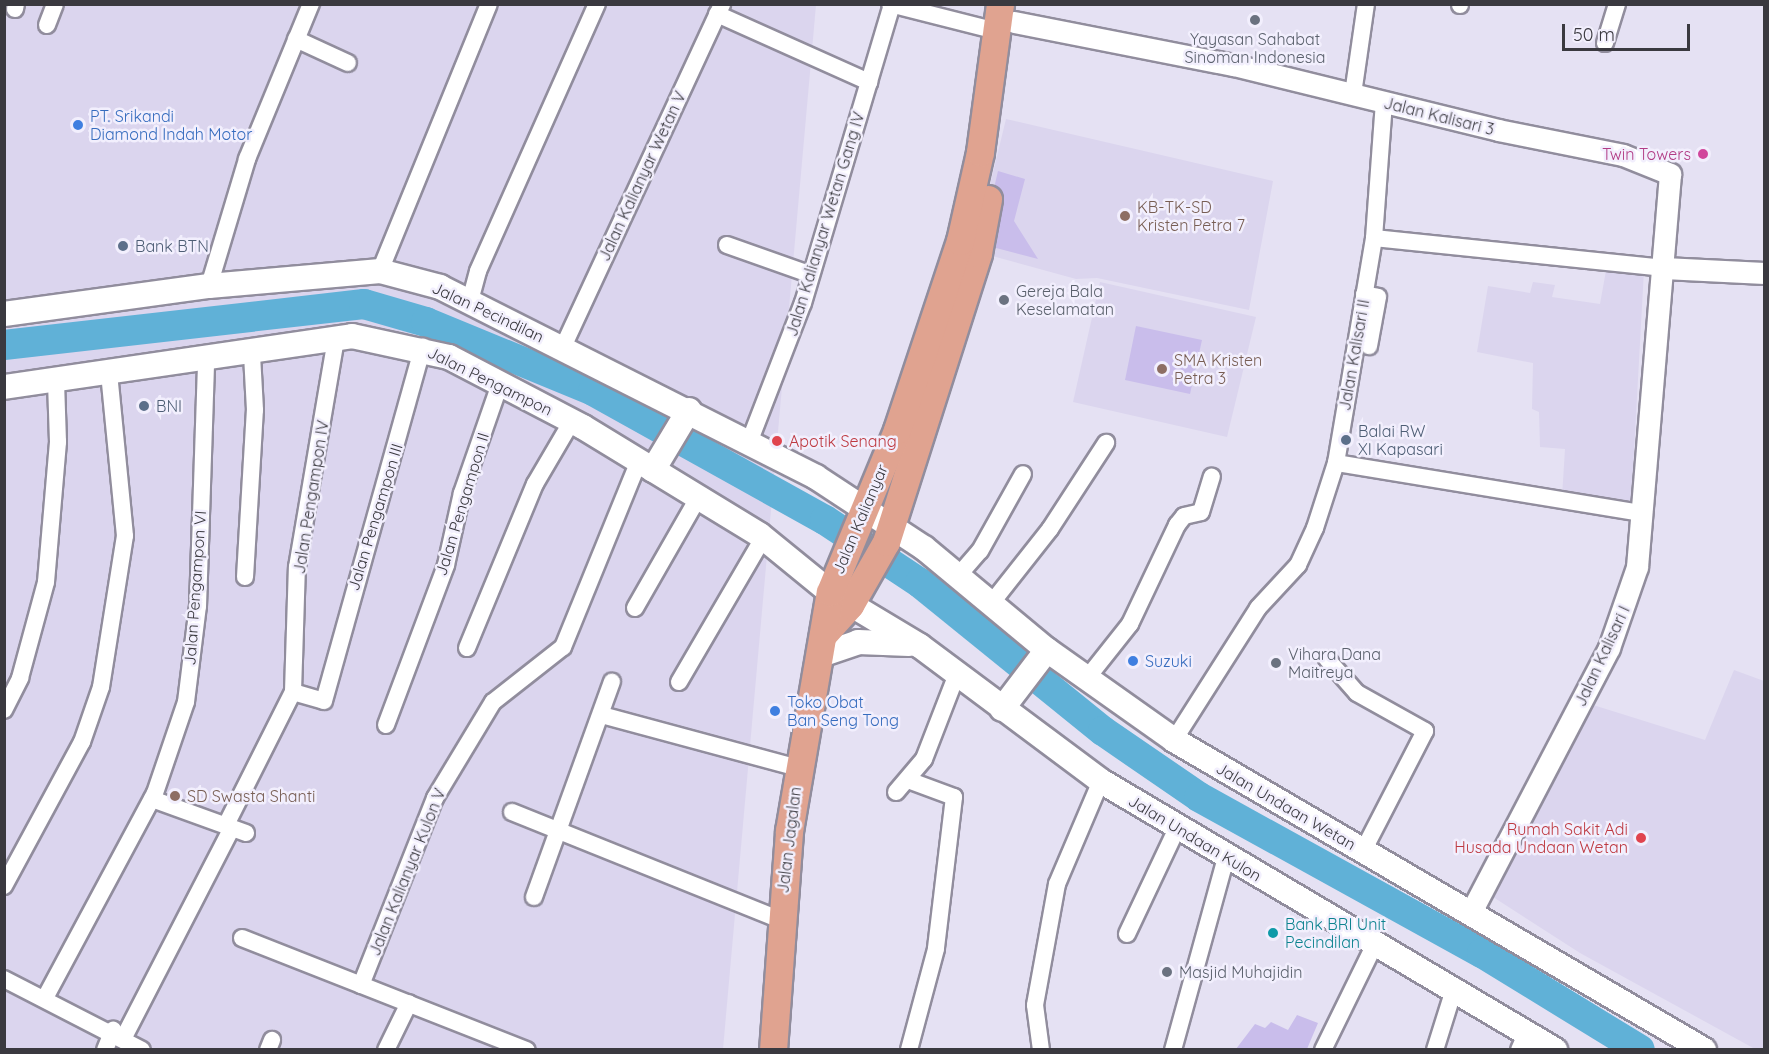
<!DOCTYPE html>
<style>
body{margin:0}
#map{position:relative;width:1769px;height:1054px;overflow:hidden;background:#e5e1f3;font-family:Quicksand,sans-serif}
div>[style]{position:absolute}
.built>*{inset:0;background:#dbd5ee}
.green>*{inset:0;background:#c9bdeb}
.river>*{height:30px;margin:-15px;padding:0 15px;transform-origin:15px;border-radius:15px;background:#60b1d7}
.roads{filter:drop-shadow(2px 0 #918d9d) drop-shadow(-2px 0 #918d9d) drop-shadow(0 2px #918d9d) drop-shadow(0 -2px #918d9d)}
.minor>*{height:16px;margin:-8px;padding:0 8px;transform-origin:8px;border-radius:8px;background:#fff}
.tertiary>*{height:21px;margin:-10.5px;padding:0 10.5px;transform-origin:10.5px;border-radius:10.5px;background:#fff}
.secondary>*{height:24px;margin:-12px;padding:0 12px;transform-origin:12px;border-radius:12px;background:#fff}
.primary>*{height:27px;margin:-13.5px;padding:0 13.5px;transform-origin:13.5px;border-radius:13.5px;background:#e0a390}
.dots>*{width:16px;height:16px;translate:-50% -50%;box-sizing:border-box;border:3px solid #f2effd;border-radius:50%}
span{translate:-50% -50%;white-space:nowrap;text-align:center;line-height:1.15;-webkit-text-stroke:5px #f2effd;paint-order:stroke}
.worship-label{font-size:16px;color:#5b616d}
.left{translate:0 -50%;text-align:left}
.shop-label{font-size:16px;color:#366cbe}
.street-label{font-size:16px;color:#3a393f}
.hotel-label{font-size:16px;color:#b23c85}
.right{translate:-100% -50%;text-align:right}
.education-label{font-size:16px;color:#785e54}
.service-label{font-size:16px;color:#4e5e75}
.health-label{font-size:16px;color:#be3a42}
.culture-label{font-size:16px;color:#0d838f}
.frame{position:absolute;inset:0;border:6px solid #3a393f;pointer-events:none}
.scale{position:absolute;left:1562px;top:24px;width:128px;height:27px;box-sizing:border-box;border:3px solid #3a393f;border-top:0;padding-left:8px;font-size:18px;line-height:21px;white-space:nowrap;color:#3a393f;-webkit-text-stroke:4px #f2effd;paint-order:stroke}
</style>
<div id="map">
<div class="built">
<div style="clip-path:polygon(5px 5px,816px 5px,723px 1049px,5px 1050px)"></div>
<div style="clip-path:polygon(1006px 119px,1273px 181px,1249px 310px,1097px 278px,1076px 279px,974px 251px)"></div>
<div style="clip-path:polygon(1607px 265px,1644px 270px,1631px 506px,1562px 497px,1565px 449px,1540px 447px,1539px 412px,1532px 409px,1533px 363px,1477px 352px,1488px 286px,1530px 293px,1533px 282px,1555px 285px,1552px 297px,1600px 304px)"></div>
<div style="clip-path:polygon(1100px 282px,1256px 317px,1227px 437px,1073px 402px)"></div>
<div style="clip-path:polygon(1734px 670px,1764px 681px,1764px 1049px,1755px 1049px,1580px 953px,1490px 895px,1590px 704px,1705px 740px)"></div>
</div>
<div class="green">
<div style="clip-path:polygon(998px 171px,1025px 179px,1014px 221px,1038px 259px,981px 244px)"></div>
<div style="clip-path:polygon(1136px 326px,1202px 340px,1190px 394px,1125px 380px)"></div>
<div style="clip-path:polygon(1297px 1015px,1318px 1023px,1307px 1049px,1236px 1049px,1255px 1024px,1265px 1028px,1271px 1022px,1288px 1030px)"></div>
</div>
<div class="river">
<div style="left:4px;top:345px;width:362px;rotate:-6.5deg"></div>
<div style="left:364px;top:304px;width:65px;rotate:16.2deg"></div>
<div style="left:426px;top:322px;width:181px;rotate:22.4deg"></div>
<div style="left:593px;top:391px;width:265px;rotate:29.1deg"></div>
<div style="left:825px;top:520px;width:114px;rotate:33.6deg"></div>
<div style="left:920px;top:583px;width:235px;rotate:39deg"></div>
<div style="left:1103px;top:731px;width:116px;rotate:34.5deg"></div>
<div style="left:1199px;top:797px;width:323px;rotate:28.9deg"></div>
<div style="left:1482px;top:953px;width:185px;rotate:31.5deg"></div>
</div>
<div class="roads">
<div class="minor">
<div style="left:890px;top:4px;width:110px;rotate:14.2deg"></div>
<div style="left:1460px;top:5px;width:1px;rotate:-90deg"></div>
<div style="left:15px;top:9px;width:5px;rotate:-79deg"></div>
<div style="left:717px;top:14px;width:167px;rotate:24.1deg"></div>
<div style="left:47px;top:25px;width:22px;rotate:-69deg"></div>
<div style="left:296px;top:39px;width:57px;rotate:24.8deg"></div>
<div style="left:1605px;top:43px;width:41px;rotate:-72.9deg"></div>
<div style="left:1353px;top:94px;width:91px;rotate:-81.8deg"></div>
<div style="left:1374px;top:238px;width:292px;rotate:5.9deg"></div>
<div style="left:727px;top:245px;width:87px;rotate:19.5deg"></div>
<div style="left:380px;top:271px;width:288px;rotate:-67.8deg"></div>
<div style="left:209px;top:286px;width:133px;rotate:-73.3deg"></div>
<div style="left:247px;top:159px;width:168px;rotate:-67.6deg"></div>
<div style="left:1364px;top:294px;width:14px;rotate:12deg"></div>
<div style="left:1378px;top:297px;width:50px;rotate:100.4deg"></div>
<div style="left:470px;top:301px;width:31px;rotate:-75deg"></div>
<div style="left:478px;top:271px;width:292px;rotate:-66deg"></div>
<div style="left:563px;top:347px;width:378px;rotate:-65.1deg"></div>
<div style="left:750px;top:440px;width:147px;rotate:-68.9deg"></div>
<div style="left:803px;top:303px;width:311px;rotate:-73.4deg"></div>
<div style="left:1336px;top:463px;width:311px;rotate:9.3deg"></div>
<div style="left:958px;top:576px;width:33px;rotate:-49deg"></div>
<div style="left:980px;top:551px;width:88px;rotate:-60.8deg"></div>
<div style="left:245px;top:577px;width:167px;rotate:-86.6deg"></div>
<div style="left:255px;top:410px;width:55px;rotate:-93.1deg"></div>
<div style="left:990px;top:605px;width:97px;rotate:-51.7deg"></div>
<div style="left:1050px;top:529px;width:103px;rotate:-56.9deg"></div>
<div style="left:635px;top:608px;width:127px;rotate:-60.2deg"></div>
<div style="left:467px;top:648px;width:178px;rotate:-67.5deg"></div>
<div style="left:535px;top:484px;width:73px;rotate:-59.6deg"></div>
<div style="left:1327px;top:659px;width:45px;rotate:48.6deg"></div>
<div style="left:1357px;top:693px;width:78px;rotate:29.2deg"></div>
<div style="left:1425px;top:731px;width:135px;rotate:117.3deg"></div>
<div style="left:1088px;top:677px;width:68px;rotate:-51.6deg"></div>
<div style="left:1130px;top:624px;width:110px;rotate:-64.6deg"></div>
<div style="left:1177px;top:525px;width:11px;rotate:-52deg"></div>
<div style="left:1184px;top:516px;width:17px;rotate:-13deg"></div>
<div style="left:1201px;top:512px;width:37px;rotate:-73deg"></div>
<div style="left:679px;top:682px;width:167px;rotate:-59.7deg"></div>
<div style="left:293px;top:692px;width:125px;rotate:-88.2deg"></div>
<div style="left:297px;top:567px;width:231px;rotate:-80.3deg"></div>
<div style="left:4px;top:710px;width:36px;rotate:-63deg"></div>
<div style="left:20px;top:678px;width:99px;rotate:-74.8deg"></div>
<div style="left:46px;top:582px;width:141px;rotate:-85.1deg"></div>
<div style="left:58px;top:442px;width:61px;rotate:-91.9deg"></div>
<div style="left:602px;top:715px;width:203px;rotate:15.1deg"></div>
<div style="left:386px;top:725px;width:171px;rotate:-69.4deg"></div>
<div style="left:446px;top:565px;width:74px;rotate:-77.5deg"></div>
<div style="left:462px;top:493px;width:115px;rotate:-70.8deg"></div>
<div style="left:1174px;top:740px;width:156px;rotate:-57.5deg"></div>
<div style="left:1258px;top:608px;width:59px;rotate:-47.1deg"></div>
<div style="left:1298px;top:565px;width:41px;rotate:-65.3deg"></div>
<div style="left:1315px;top:528px;width:68px;rotate:-72.1deg"></div>
<div style="left:1336px;top:463px;width:228px;rotate:-80.4deg"></div>
<div style="left:1374px;top:238px;width:135px;rotate:-85.8deg"></div>
<div style="left:908px;top:780px;width:49px;rotate:20.3deg"></div>
<div style="left:954px;top:797px;width:153px;rotate:96.8deg"></div>
<div style="left:936px;top:949px;width:105px;rotate:105deg"></div>
<div style="left:896px;top:792px;width:43px;rotate:-49.7deg"></div>
<div style="left:924px;top:759px;width:91px;rotate:-68.8deg"></div>
<div style="left:152px;top:799px;width:100px;rotate:19.9deg"></div>
<div style="left:512px;top:812px;width:289px;rotate:21.9deg"></div>
<div style="left:226px;top:825px;width:149px;rotate:-63.3deg"></div>
<div style="left:293px;top:692px;width:32px;rotate:16deg"></div>
<div style="left:324px;top:701px;width:368px;rotate:-74.4deg"></div>
<div style="left:4px;top:886px;width:164px;rotate:-61.6deg"></div>
<div style="left:82px;top:742px;width:58px;rotate:-70.9deg"></div>
<div style="left:101px;top:687px;width:153px;rotate:-81deg"></div>
<div style="left:125px;top:536px;width:164px;rotate:-95.6deg"></div>
<div style="left:534px;top:897px;width:229px;rotate:-70.1deg"></div>
<div style="left:1127px;top:934px;width:117px;rotate:-64.7deg"></div>
<div style="left:242px;top:938px;width:306px;rotate:21.5deg"></div>
<div style="left:4px;top:979px;width:155px;rotate:27.2deg"></div>
<div style="left:361px;top:985px;width:201px;rotate:-68.4deg"></div>
<div style="left:435px;top:798px;width:112px;rotate:-58.9deg"></div>
<div style="left:493px;top:702px;width:89px;rotate:-38.2deg"></div>
<div style="left:563px;top:647px;width:201px;rotate:-67.8deg"></div>
<div style="left:45px;top:998px;width:233px;rotate:-61.8deg"></div>
<div style="left:155px;top:793px;width:96px;rotate:-71.2deg"></div>
<div style="left:186px;top:702px;width:97px;rotate:-82.9deg"></div>
<div style="left:198px;top:606px;width:245px;rotate:-88.1deg"></div>
<div style="left:124px;top:1037px;width:235px;rotate:-62.7deg"></div>
<div style="left:105px;top:1050px;width:22px;rotate:-68deg"></div>
<div style="left:268px;top:1050px;width:11px;rotate:-68deg"></div>
<div style="left:386px;top:1050px;width:52px;rotate:-63.9deg"></div>
<div style="left:1041px;top:1050px;width:45px;rotate:-97.6deg"></div>
<div style="left:1035px;top:1005px;width:123px;rotate:-79.7deg"></div>
<div style="left:1057px;top:884px;width:112px;rotate:-66.9deg"></div>
<div style="left:1173px;top:1050px;width:199px;rotate:-74.6deg"></div>
<div style="left:1323px;top:1050px;width:120px;rotate:-63.9deg"></div>
<div style="left:1435px;top:1050px;width:67px;rotate:-72.6deg"></div>
<div style="left:1519px;top:1050px;width:20px;rotate:-66deg"></div>
</div>
<div class="tertiary">
<div style="left:1014px;top:22px;width:224px;rotate:11.1deg"></div>
<div style="left:1234px;top:65px;width:272px;rotate:13.8deg"></div>
<div style="left:1498px;top:130px;width:127px;rotate:11.3deg"></div>
<div style="left:1623px;top:155px;width:51px;rotate:22deg"></div>
<div style="left:1670px;top:174px;width:394px;rotate:94.8deg"></div>
<div style="left:1637px;top:567px;width:86px;rotate:109.1deg"></div>
<div style="left:1609px;top:648px;width:298px;rotate:117.6deg"></div>
<div style="left:1664px;top:268px;width:100px;rotate:2.9deg"></div>
</div>
<div class="secondary">
<div style="left:4px;top:314px;width:207px;rotate:-7.8deg"></div>
<div style="left:209px;top:286px;width:172px;rotate:-5deg"></div>
<div style="left:380px;top:271px;width:62px;rotate:14.9deg"></div>
<div style="left:440px;top:287px;width:421px;rotate:26.8deg"></div>
<div style="left:816px;top:477px;width:129px;rotate:33.3deg"></div>
<div style="left:924px;top:548px;width:160px;rotate:39.7deg"></div>
<div style="left:1047px;top:650px;width:156px;rotate:35.3deg"></div>
<div style="left:1174px;top:740px;width:614px;rotate:30.32deg"></div>
<div style="left:4px;top:387px;width:352px;rotate:-8.3deg"></div>
<div style="left:352px;top:336px;width:99px;rotate:12.2deg"></div>
<div style="left:449px;top:357px;width:151px;rotate:27.6deg"></div>
<div style="left:583px;top:427px;width:207px;rotate:31.4deg"></div>
<div style="left:760px;top:535px;width:90px;rotate:39.2deg"></div>
<div style="left:830px;top:592px;width:105px;rotate:31deg"></div>
<div style="left:920px;top:646px;width:226px;rotate:36.7deg"></div>
<div style="left:1101px;top:781px;width:528px;rotate:30.65deg"></div>
<div style="left:653px;top:470px;width:70px;rotate:-59deg"></div>
<div style="left:821px;top:655px;width:39px;rotate:-19deg"></div>
<div style="left:858px;top:642px;width:51px;rotate:2.2deg"></div>
<div style="left:1002px;top:709px;width:74px;rotate:-52.7deg"></div>
</div>
<div class="primary">
<div style="left:824px;top:634px;width:39px;rotate:-48deg"></div>
<div style="left:850px;top:605px;width:73px;rotate:-60.3deg"></div>
<div style="left:886px;top:542px;width:303px;rotate:-72.3deg"></div>
<div style="left:978px;top:253px;width:55px;rotate:-79.5deg"></div>
<div style="left:773px;top:1050px;width:220px;rotate:-85.8deg"></div>
<div style="left:789px;top:831px;width:242px;rotate:-80.3deg"></div>
<div style="left:830px;top:592px;width:175px;rotate:-67.5deg"></div>
<div style="left:897px;top:430px;width:199px;rotate:-71.6deg"></div>
<div style="left:960px;top:241px;width:91px;rotate:-77.3deg"></div>
<div style="left:980px;top:152px;width:149px;rotate:-82.3deg"></div>
</div>
</div>
<div class="dots">
<div style="left:1255px;top:20px;background:#6b7280"></div>
<div style="left:78px;top:125px;background:#3f7fe0"></div>
<div style="left:1703px;top:154px;background:#d1479c"></div>
<div style="left:1125px;top:216px;background:#8d6e63"></div>
<div style="left:123px;top:246px;background:#5c6f8a"></div>
<div style="left:1004px;top:300px;background:#6b7280"></div>
<div style="left:1162px;top:369px;background:#8d6e63"></div>
<div style="left:144px;top:406px;background:#5c6f8a"></div>
<div style="left:1346px;top:440px;background:#5c6f8a"></div>
<div style="left:777px;top:441px;background:#e0444e"></div>
<div style="left:1133px;top:661px;background:#3f7fe0"></div>
<div style="left:1276px;top:663px;background:#6b7280"></div>
<div style="left:775px;top:711px;background:#3f7fe0"></div>
<div style="left:175px;top:796px;background:#8d6e63"></div>
<div style="left:1641px;top:838px;background:#e0444e"></div>
<div style="left:1273px;top:933px;background:#0f9aa8"></div>
<div style="left:1167px;top:972px;background:#6b7280"></div>
</div>
<div class="worship-label">
<span style="left:1255px;top:48px">Yayasan Sahabat<br>Sinoman Indonesia</span>
<span class="left" style="left:1016px;top:300px">Gereja Bala<br>Keselamatan</span>
<span class="left" style="left:1288px;top:663px">Vihara Dana<br>Maitreya</span>
<span class="left" style="left:1179px;top:972px">Masjid Muhajidin</span>
</div>
<div class="shop-label">
<span class="left" style="left:90px;top:125px">PT. Srikandi<br>Diamond Indah Motor</span>
<span class="left" style="left:1145px;top:661px">Suzuki</span>
<span class="left" style="left:787px;top:711px">Toko Obat<br>Ban Seng Tong</span>
</div>
<div class="street-label">
<span style="left:1439px;top:116px;rotate:14deg">Jalan Kalisari 3</span>
<span style="left:642px;top:176px;rotate:-65deg">Jalan Kalianyar Wetan V</span>
<span style="left:825px;top:224px;rotate:-73deg">Jalan Kalianyar Wetan Gang IV</span>
<span style="left:488px;top:312px;rotate:25deg">Jalan Pecindilan</span>
<span style="left:1354px;top:355px;rotate:-80deg">Jalan Kalisari II</span>
<span style="left:490px;top:381px;rotate:26deg">Jalan Pengampon</span>
<span style="left:311px;top:497px;rotate:-81deg">Jalan Pengampon IV</span>
<span style="left:462px;top:504px;rotate:-73deg">Jalan Pengampon II</span>
<span style="left:375px;top:517px;rotate:-73deg">Jalan Pengampon III</span>
<span style="left:860px;top:519px;rotate:-67deg">Jalan Kalianyar</span>
<span style="left:195px;top:588px;rotate:-86deg">Jalan Pengampon VI</span>
<span style="left:1602px;top:656px;rotate:-65deg">Jalan Kalisari I</span>
<span style="left:1286px;top:806px;rotate:30deg">Jalan Undaan Wetan</span>
<span style="left:1195px;top:838px;rotate:31deg">Jalan Undaan Kulon</span>
<span style="left:789px;top:840px;rotate:-83deg">Jalan Jagalan</span>
<span style="left:407px;top:872px;rotate:-68deg">Jalan Kalianyar Kulon V</span>
</div>
<div class="hotel-label">
<span class="right" style="left:1691px;top:154px">Twin Towers</span>
</div>
<div class="education-label">
<span class="left" style="left:1137px;top:216px">KB-TK-SD<br>Kristen Petra 7</span>
<span class="left" style="left:1174px;top:369px">SMA Kristen<br>Petra 3</span>
<span class="left" style="left:187px;top:796px">SD Swasta Shanti</span>
</div>
<div class="service-label">
<span class="left" style="left:135px;top:246px">Bank BTN</span>
<span class="left" style="left:156px;top:406px">BNI</span>
<span class="left" style="left:1358px;top:440px">Balai RW<br>XI Kapasari</span>
</div>
<div class="health-label">
<span class="left" style="left:789px;top:441px">Apotik Senang</span>
<span class="right" style="left:1628px;top:838px">Rumah Sakit Adi<br>Husada Undaan Wetan</span>
</div>
<div class="culture-label">
<span class="left" style="left:1285px;top:933px">Bank BRI Unit<br>Pecindilan</span>
</div>
<div class="frame"></div>
<div class="scale">50 m</div>
</div>
